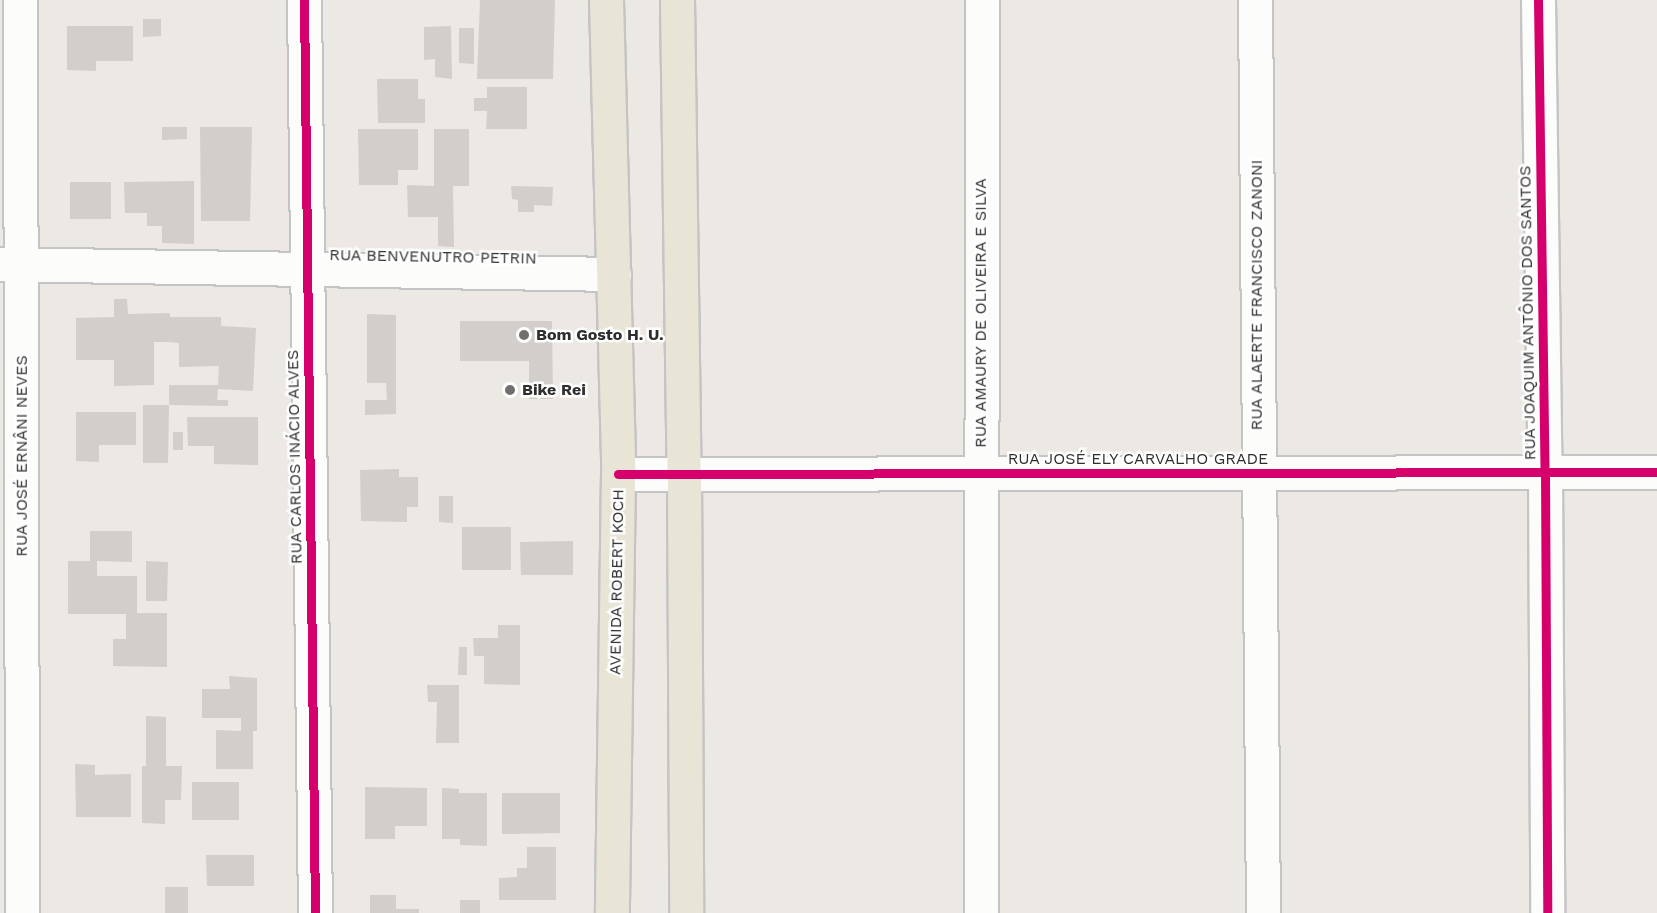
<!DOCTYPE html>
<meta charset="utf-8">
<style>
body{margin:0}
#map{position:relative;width:1657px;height:913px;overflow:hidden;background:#ece8e4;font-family:"Work Sans",sans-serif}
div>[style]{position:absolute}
.building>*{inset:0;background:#d1cecb}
.roads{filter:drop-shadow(2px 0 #c5c4c5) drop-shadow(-2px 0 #c5c4c5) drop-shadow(0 2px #c5c4c5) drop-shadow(0 -2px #c5c4c5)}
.minor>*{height:33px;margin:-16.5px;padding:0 16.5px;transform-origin:16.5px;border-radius:16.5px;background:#fcfcfb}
.major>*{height:33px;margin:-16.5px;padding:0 16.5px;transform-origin:16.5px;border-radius:16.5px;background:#e8e4d6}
.cycleway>*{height:9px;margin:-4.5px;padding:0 4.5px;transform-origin:4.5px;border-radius:4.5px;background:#d6006c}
.dots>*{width:16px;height:16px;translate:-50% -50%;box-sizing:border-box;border:3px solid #fff;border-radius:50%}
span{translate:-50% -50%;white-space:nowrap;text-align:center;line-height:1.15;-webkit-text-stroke:5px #fff;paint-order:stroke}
.street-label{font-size:16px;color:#2e2e2e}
.poi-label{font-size:16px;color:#2e2e2e;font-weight:700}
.left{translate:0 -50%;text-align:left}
</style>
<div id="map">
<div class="building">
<div style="clip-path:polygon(480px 0,555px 0,553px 79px,477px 79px)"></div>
<div style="clip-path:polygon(143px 19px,161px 19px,161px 36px,143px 37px)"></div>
<div style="clip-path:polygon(67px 26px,133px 26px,133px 61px,96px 61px,96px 71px,67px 70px)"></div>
<div style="clip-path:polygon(451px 26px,452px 79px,435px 77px,435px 59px,424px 60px,424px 27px)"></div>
<div style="clip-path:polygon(459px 28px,474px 28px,474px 64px,459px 63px)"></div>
<div style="clip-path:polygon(377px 79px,418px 79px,418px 99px,425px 99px,425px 123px,378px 123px)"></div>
<div style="clip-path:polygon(487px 87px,527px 87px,527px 129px,486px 129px,487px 111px,474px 111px,474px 98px,487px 98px)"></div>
<div style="clip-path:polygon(162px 127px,187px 127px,187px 139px,162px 140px)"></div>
<div style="clip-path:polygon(200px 127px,252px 127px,250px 221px,201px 221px)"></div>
<div style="clip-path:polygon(358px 129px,418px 129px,418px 170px,398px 170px,398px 185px,359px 185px)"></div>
<div style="clip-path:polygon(434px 129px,469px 129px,469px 186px,453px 186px,454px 247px,438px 246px,438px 217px,408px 217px,407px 185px,434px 186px)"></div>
<div style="clip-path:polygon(194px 181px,194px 244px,162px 243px,162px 226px,147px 226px,147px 213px,125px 213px,124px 182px)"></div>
<div style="clip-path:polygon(70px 182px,111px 182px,111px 219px,70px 219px)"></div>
<div style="clip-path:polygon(511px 186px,553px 187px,552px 206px,534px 205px,534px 212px,518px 212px,518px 200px,512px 199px)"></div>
<div style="clip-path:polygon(114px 299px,127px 299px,128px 314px,170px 313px,170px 317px,221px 317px,221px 326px,256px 328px,253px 391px,218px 389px,217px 400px,228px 400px,228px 406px,169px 405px,169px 385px,218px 385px,219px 366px,179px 367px,179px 343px,169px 342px,154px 342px,154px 385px,114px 386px,114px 360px,76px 360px,76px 318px,114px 317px)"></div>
<div style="clip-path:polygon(367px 314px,396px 315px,396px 414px,365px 415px,365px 400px,387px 400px,386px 383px,367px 383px)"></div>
<div style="clip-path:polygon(460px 321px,552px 321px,553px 399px,529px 399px,529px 361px,460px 361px)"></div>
<div style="clip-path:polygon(143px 405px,169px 405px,168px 463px,143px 463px)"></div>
<div style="clip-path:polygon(76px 412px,136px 412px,136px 445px,99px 445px,99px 462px,76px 461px)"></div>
<div style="clip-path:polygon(187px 417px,258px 417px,258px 465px,214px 464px,214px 446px,188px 446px)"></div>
<div style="clip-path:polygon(173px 432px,183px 432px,183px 450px,173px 450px)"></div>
<div style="clip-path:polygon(399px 469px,399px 477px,418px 477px,418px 507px,407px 507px,407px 522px,361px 521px,360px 470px)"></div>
<div style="clip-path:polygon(439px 496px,453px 496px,453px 523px,439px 522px)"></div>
<div style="clip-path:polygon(462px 527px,511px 527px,511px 570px,462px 570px)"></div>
<div style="clip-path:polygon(90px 531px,132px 531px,132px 562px,97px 561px,97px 576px,137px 576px,137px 613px,167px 613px,167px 667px,113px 666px,113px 639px,126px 639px,126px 614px,68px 614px,68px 561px,90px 561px)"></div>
<div style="clip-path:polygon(573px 541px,573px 575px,521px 575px,520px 542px)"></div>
<div style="clip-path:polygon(146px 561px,168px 562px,167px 601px,146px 601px)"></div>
<div style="clip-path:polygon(498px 625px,520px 625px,520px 685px,484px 684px,484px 656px,474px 656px,473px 638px,498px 638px)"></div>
<div style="clip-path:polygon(459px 647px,467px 647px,467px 675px,458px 675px)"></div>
<div style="clip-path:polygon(229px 676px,257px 678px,257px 731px,253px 731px,253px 769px,216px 769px,216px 730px,241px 731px,241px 718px,202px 718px,202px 689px,230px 689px)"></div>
<div style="clip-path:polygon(427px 685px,459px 685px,459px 743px,436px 743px,437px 702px,428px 702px)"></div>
<div style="clip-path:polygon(146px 716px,166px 717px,166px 766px,182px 766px,181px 800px,165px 800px,165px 824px,142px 823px,142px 766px,146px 766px)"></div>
<div style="clip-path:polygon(75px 764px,95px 765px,95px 775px,131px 774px,131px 817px,76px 817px)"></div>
<div style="clip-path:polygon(192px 782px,239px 782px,239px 820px,192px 820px)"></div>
<div style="clip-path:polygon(365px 787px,427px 788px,427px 826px,395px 826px,395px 839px,365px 839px)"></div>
<div style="clip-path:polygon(442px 788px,459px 789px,459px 793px,487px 793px,487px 846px,460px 845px,460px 839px,442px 839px)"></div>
<div style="clip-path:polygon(502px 793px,560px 793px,560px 833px,502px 834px)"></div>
<div style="clip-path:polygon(527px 847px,556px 847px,556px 900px,499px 900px,499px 878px,517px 877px,517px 868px,527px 868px)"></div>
<div style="clip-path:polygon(206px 855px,254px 855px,254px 886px,207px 886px)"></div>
<div style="clip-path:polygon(165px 887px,188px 887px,188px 913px,165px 913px)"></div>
<div style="clip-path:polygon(370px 895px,396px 895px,396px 909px,419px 909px,419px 913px,370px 913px)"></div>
<div style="clip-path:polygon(460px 900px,480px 900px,480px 913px,460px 913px)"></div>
</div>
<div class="roads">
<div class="minor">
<div style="left:20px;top:0;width:913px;rotate:89.87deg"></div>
<div style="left:304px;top:0;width:913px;rotate:89.31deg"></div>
<div style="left:1255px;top:0;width:913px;rotate:89.5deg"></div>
<div style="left:1538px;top:0;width:472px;rotate:89.2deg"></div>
<div style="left:1545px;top:472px;width:441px;rotate:89.7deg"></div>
<div style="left:0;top:264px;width:614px;rotate:0.93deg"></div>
<div style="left:618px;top:474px;width:1039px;rotate:-0.11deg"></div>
<div style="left:981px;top:913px;width:913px;rotate:-89.94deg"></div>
</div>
<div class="major">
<div style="left:606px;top:0;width:474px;rotate:88.5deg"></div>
<div style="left:618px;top:474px;width:439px;rotate:90.8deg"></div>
<div style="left:677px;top:0;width:476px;rotate:89.2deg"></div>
<div style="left:684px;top:476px;width:437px;rotate:89.7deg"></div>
</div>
</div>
<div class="cycleway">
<div style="left:304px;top:0;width:913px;rotate:89.31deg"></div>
<div style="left:1538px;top:0;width:472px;rotate:89.2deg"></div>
<div style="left:1545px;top:472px;width:441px;rotate:89.7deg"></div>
<div style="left:618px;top:474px;width:1039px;rotate:-0.11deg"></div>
</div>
<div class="dots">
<div style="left:524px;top:335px;background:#706f6e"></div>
<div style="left:510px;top:390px;background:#706f6e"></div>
</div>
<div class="street-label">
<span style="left:433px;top:257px;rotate:1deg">RUA BENVENUTRO PETRIN</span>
<span style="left:1257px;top:295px;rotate:-90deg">RUA ALAERTE FRANCISCO ZANONI</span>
<span style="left:981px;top:313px;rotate:-90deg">RUA AMAURY DE OLIVEIRA E SILVA</span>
<span style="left:1528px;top:313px;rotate:-91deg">RUA JOAQUIM ANTÔNIO DOS SANTOS</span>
<span style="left:22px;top:456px;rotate:-90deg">RUA JOSÉ ERNÂNI NEVES</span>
<span style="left:295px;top:457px;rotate:-91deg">RUA CARLOS INÁCIO ALVES</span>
<span style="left:1138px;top:459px">RUA JOSÉ ELY CARVALHO GRADE</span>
<span style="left:617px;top:582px;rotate:-89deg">AVENIDA ROBERT KOCH</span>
</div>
<div class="poi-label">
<span class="left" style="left:536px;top:335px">Bom Gosto H. U.</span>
<span class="left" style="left:522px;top:390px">Bike Rei</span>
</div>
</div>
